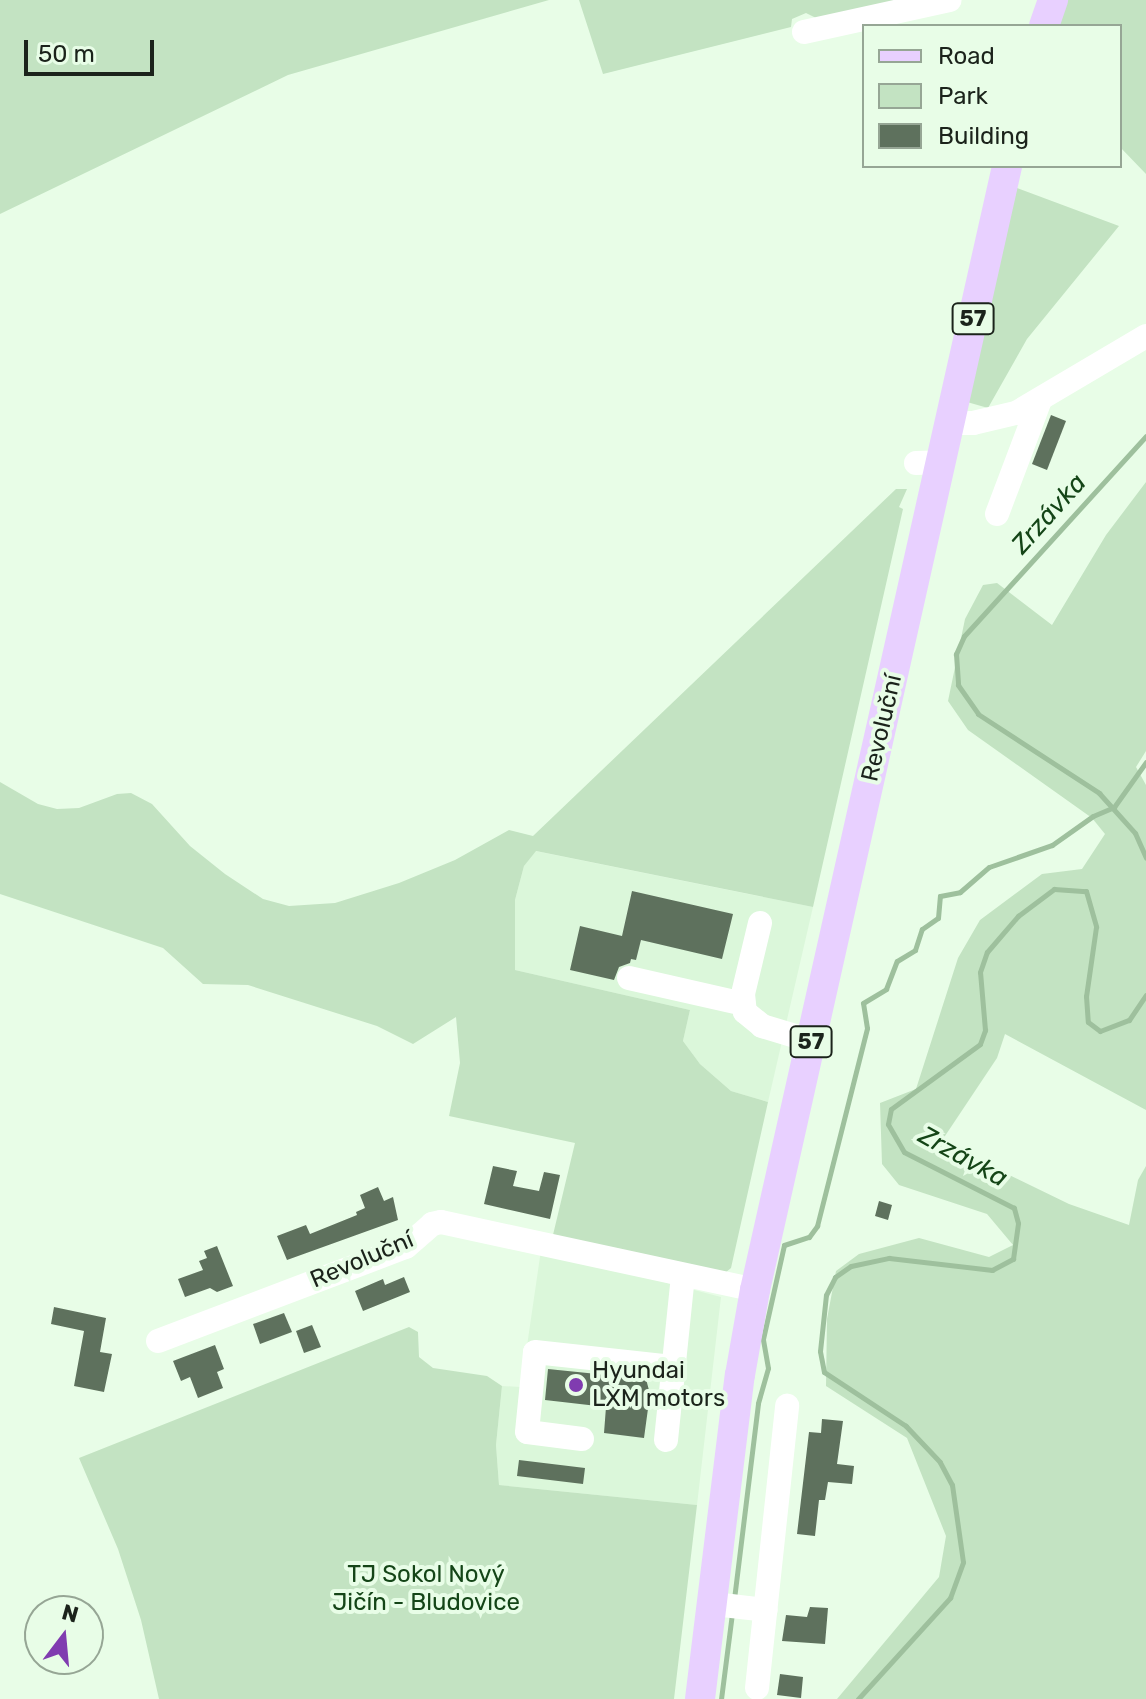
<!DOCTYPE html>
<meta charset="utf-8">
<style>
body{margin:0}
#map{position:relative;width:1146px;height:1699px;overflow:hidden;background:#e8fde7;font-family:Rubik,sans-serif}
div>[style]{position:absolute}
.built>*{inset:0;background:#dbf7da}
.green>*{inset:0;background:#c3e3c2}
.stream>*{height:5px;margin:-2.5px;padding:0 2.5px;transform-origin:2.5px;border-radius:2.5px;background:#9ec09d}
.building>*{inset:0;background:#5e715d}
.minor>*{height:24px;margin:-12px;padding:0 12px;transform-origin:12px;border-radius:12px;background:#fff}
.major>*{height:30px;margin:-15px;padding:0 15px;transform-origin:15px;border-radius:15px;background:#e8d0ff}
.dots>*{width:22px;height:22px;translate:-50% -50%;box-sizing:border-box;border:4px solid #e8fde7;border-radius:50%}
span{translate:-50% -50%;white-space:nowrap;text-align:center;line-height:1.15;-webkit-text-stroke:8px #e8fde7;paint-order:stroke}
.shield-label span{padding:2px 6px;background:#e8fde7;border:2px solid;border-radius:6px;-webkit-text-stroke-width:0}
.shield-label{font-size:22px;color:#1b231b;font-weight:700}
.street-label{font-size:24px;color:#1b231b}
.poi-label{font-size:24px;color:#1b231b}
.left{translate:0 -50%;text-align:left}
.park-label{font-size:24px;color:#144517}
.water-label{font-size:26px;color:#144517;font-style:italic}
.legend{position:absolute;left:862px;top:24px;width:260px;height:144px;box-sizing:border-box;background:#e8fde7;border:2px solid #96a695;margin:0;padding:10px 14px;list-style:none;font-size:24px;color:#1b231b}
.legend li{display:flex;align-items:center;gap:16px;height:40px}
.legend b{width:40px;border:2px solid #96a695}
.north{position:absolute;left:24px;top:1595px;width:80px;height:80px;box-sizing:border-box;background:#e8fde7;border:2px solid #96a695;border-radius:50%;rotate:16deg;font-size:22px;font-weight:700;line-height:32px;text-align:center;color:#1b231b}
.north::after{content:'';display:block;margin:auto;width:28px;height:36px;background:#803cb0;clip-path:polygon(50% 0,100% 100%,50% 72%,0 100%)}
.scale{position:absolute;left:24px;top:40px;width:130px;height:36px;box-sizing:border-box;border:4px solid #1b231b;border-top:0;padding-left:10px;font-size:24px;line-height:28px;white-space:nowrap;color:#1b231b;-webkit-text-stroke:6px #e8fde7;paint-order:stroke}
</style>
<div id="map">
<div class="built">
<div style="clip-path:polygon(535px 851px,813px 907px,768px 1102px,731px 1091px,700px 1064px,683px 1041px,690px 1010px,515px 970px,515px 900px,524px 866px)"></div>
<div style="clip-path:polygon(541px 1250px,721px 1297px,697px 1505px,499px 1485px,496px 1445px,502px 1386px,521px 1387px)"></div>
</div>
<div class="green">
<div style="clip-path:polygon(0 0,549px 0,288px 75px,0 214px)"></div>
<div style="clip-path:polygon(579px 0,918px 0,820px 20px,806px 13px,792px 19px,791px 27px,603px 74px)"></div>
<div style="clip-path:polygon(1066px 0,1146px 0,1146px 174px,1120px 147px,1120px 26px,1058px 26px)"></div>
<div style="clip-path:polygon(1017px 188px,1119px 226px,1027px 339px,988px 408px,967px 402px)"></div>
<div style="clip-path:polygon(1146px 482px,1146px 751px,1136px 767px,1146px 785px,1146px 1110px,1005px 1034px,997px 1058px,941px 1142px,1069px 1204px,1129px 1225px,1138px 1180px,1146px 1166px,1146px 1699px,837px 1699px,939px 1577px,946px 1536px,907px 1438px,826px 1386px,827px 1319px,836px 1271px,859px 1254px,919px 1238px,989px 1257px,1013px 1245px,987px 1214px,899px 1185px,882px 1164px,880px 1103px,916px 1089px,958px 958px,980px 920px,1042px 874px,1082px 869px,1105px 834px,1092px 818px,968px 730px,948px 701px,965px 619px,983px 585px,997px 583px,1052px 625px,1106px 535px)"></div>
<div style="clip-path:polygon(896px 489px,907px 489px,899px 507px,903px 509px,813px 907px,536px 851px,524px 866px,515px 900px,515px 970px,690px 1010px,683px 1041px,700px 1064px,731px 1091px,768px 1102px,731px 1268px,725px 1273px,552px 1239px,575px 1143px,449px 1116px,460px 1063px,456px 1017px,413px 1044px,377px 1026px,248px 985px,203px 984px,163px 948px,0 894px,0 782px,38px 804px,57px 809px,79px 808px,117px 794px,131px 793px,152px 804px,190px 846px,225px 874px,263px 899px,289px 906px,335px 903px,399px 883px,455px 860px,509px 830px,533px 836px)"></div>
<div style="clip-path:polygon(409px 1327px,418px 1332px,419px 1357px,433px 1368px,487px 1376px,502px 1386px,496px 1445px,499px 1485px,697px 1505px,674px 1699px,159px 1699px,141px 1620px,118px 1549px,79px 1458px)"></div>
</div>
<div class="stream">
<div style="left:1146px;top:436px;width:270px;rotate:132.3deg"></div>
<div style="left:964px;top:636px;width:20px;rotate:114deg"></div>
<div style="left:956px;top:654px;width:31px;rotate:86deg"></div>
<div style="left:958px;top:685px;width:35px;rotate:55deg"></div>
<div style="left:978px;top:714px;width:145px;rotate:33.1deg"></div>
<div style="left:1099px;top:793px;width:54px;rotate:48deg"></div>
<div style="left:1135px;top:833px;width:27px;rotate:66deg"></div>
<div style="left:734px;top:1599px;width:197px;rotate:-83deg"></div>
<div style="left:758px;top:1403px;width:36px;rotate:-74deg"></div>
<div style="left:768px;top:1368px;width:29px;rotate:-100deg"></div>
<div style="left:763px;top:1339px;width:96px;rotate:-77.4deg"></div>
<div style="left:784px;top:1245px;width:26px;rotate:-18deg"></div>
<div style="left:809px;top:1237px;width:14px;rotate:-54deg"></div>
<div style="left:817px;top:1226px;width:204px;rotate:-75.8deg"></div>
<div style="left:867px;top:1028px;width:25px;rotate:-99deg"></div>
<div style="left:863px;top:1003px;width:27px;rotate:-31deg"></div>
<div style="left:886px;top:989px;width:30px;rotate:-69deg"></div>
<div style="left:897px;top:961px;width:21px;rotate:-31deg"></div>
<div style="left:915px;top:950px;width:22px;rotate:-72deg"></div>
<div style="left:922px;top:929px;width:19px;rotate:-35deg"></div>
<div style="left:938px;top:918px;width:22px;rotate:-85deg"></div>
<div style="left:940px;top:896px;width:20px;rotate:-11deg"></div>
<div style="left:960px;top:892px;width:38px;rotate:-41deg"></div>
<div style="left:989px;top:867px;width:67px;rotate:-19.2deg"></div>
<div style="left:1052px;top:845px;width:50px;rotate:-35.3deg"></div>
<div style="left:1093px;top:816px;width:23px;rotate:-23deg"></div>
<div style="left:1114px;top:807px;width:55px;rotate:-54.6deg"></div>
<div style="left:721px;top:1699px;width:87px;rotate:-82.7deg"></div>
<div style="left:858px;top:1699px;width:137px;rotate:-47.7deg"></div>
<div style="left:950px;top:1598px;width:38px;rotate:-70deg"></div>
<div style="left:963px;top:1562px;width:78px;rotate:-98.1deg"></div>
<div style="left:952px;top:1485px;width:26px;rotate:-118deg"></div>
<div style="left:940px;top:1462px;width:50px;rotate:-133.4deg"></div>
<div style="left:906px;top:1426px;width:98px;rotate:-146.6deg"></div>
<div style="left:824px;top:1372px;width:21px;rotate:-101deg"></div>
<div style="left:820px;top:1351px;width:56px;rotate:-83.9deg"></div>
<div style="left:826px;top:1295px;width:20px;rotate:-63deg"></div>
<div style="left:835px;top:1277px;width:19px;rotate:-35deg"></div>
<div style="left:851px;top:1266px;width:39px;rotate:-12deg"></div>
<div style="left:889px;top:1258px;width:104px;rotate:6.6deg"></div>
<div style="left:992px;top:1270px;width:24px;rotate:-28deg"></div>
<div style="left:1013px;top:1259px;width:36px;rotate:-82deg"></div>
<div style="left:1018px;top:1223px;width:16px;rotate:-105deg"></div>
<div style="left:1014px;top:1208px;width:123px;rotate:-153deg"></div>
<div style="left:904px;top:1152px;width:32px;rotate:-120deg"></div>
<div style="left:888px;top:1124px;width:15px;rotate:-79deg"></div>
<div style="left:891px;top:1109px;width:110px;rotate:-36.1deg"></div>
<div style="left:980px;top:1044px;width:15px;rotate:-70deg"></div>
<div style="left:985px;top:1030px;width:58px;rotate:-94.9deg"></div>
<div style="left:980px;top:972px;width:21px;rotate:-71deg"></div>
<div style="left:987px;top:952px;width:48px;rotate:-49.3deg"></div>
<div style="left:1018px;top:916px;width:45px;rotate:-36.9deg"></div>
<div style="left:1054px;top:889px;width:32px;rotate:4deg"></div>
<div style="left:1086px;top:891px;width:37px;rotate:74deg"></div>
<div style="left:1096px;top:927px;width:70px;rotate:98.2deg"></div>
<div style="left:1086px;top:996px;width:26px;rotate:86deg"></div>
<div style="left:1088px;top:1022px;width:15px;rotate:37deg"></div>
<div style="left:1100px;top:1031px;width:31px;rotate:-21deg"></div>
<div style="left:1129px;top:1020px;width:30px;rotate:-56deg"></div>
</div>
<div class="building">
<div style="clip-path:polygon(1051px 415px,1066px 421px,1047px 470px,1032px 464px)"></div>
<div style="clip-path:polygon(632px 891px,733px 914px,722px 959px,641px 940px,636px 960px,631px 959px,630px 963px,619px 967px,614px 980px,570px 970px,580px 926px,622px 936px)"></div>
<div style="clip-path:polygon(493px 1166px,517px 1171px,513px 1186px,539px 1191px,544px 1172px,560px 1175px,550px 1219px,484px 1204px)"></div>
<div style="clip-path:polygon(378px 1187px,384px 1201px,393px 1197px,398px 1220px,287px 1260px,277px 1236px,306px 1225px,310px 1234px,357px 1215px,356px 1212px,365px 1208px,360px 1195px)"></div>
<div style="clip-path:polygon(879px 1201px,892px 1205px,888px 1220px,875px 1216px)"></div>
<div style="clip-path:polygon(217px 1246px,233px 1286px,217px 1292px,210px 1288px,185px 1297px,178px 1279px,203px 1270px,199px 1261px,207px 1258px,204px 1251px)"></div>
<div style="clip-path:polygon(404px 1277px,410px 1292px,363px 1311px,355px 1291px,383px 1279px,385px 1285px)"></div>
<div style="clip-path:polygon(54px 1307px,106px 1318px,100px 1352px,112px 1354px,104px 1392px,74px 1386px,84px 1331px,51px 1324px)"></div>
<div style="clip-path:polygon(284px 1313px,292px 1332px,260px 1344px,253px 1324px)"></div>
<div style="clip-path:polygon(312px 1325px,321px 1347px,304px 1353px,296px 1331px)"></div>
<div style="clip-path:polygon(215px 1345px,224px 1369px,217px 1372px,223px 1388px,198px 1398px,190px 1377px,181px 1381px,173px 1361px)"></div>
<div style="clip-path:polygon(548px 1369px,646px 1379px,650px 1394px,644px 1438px,604px 1433px,606px 1407px,545px 1400px)"></div>
<div style="clip-path:polygon(822px 1419px,843px 1421px,837px 1464px,854px 1466px,852px 1484px,828px 1482px,825px 1500px,819px 1500px,815px 1536px,797px 1534px,809px 1432px,821px 1433px)"></div>
<div style="clip-path:polygon(519px 1460px,585px 1468px,583px 1484px,517px 1476px)"></div>
<div style="clip-path:polygon(810px 1607px,828px 1608px,825px 1644px,782px 1641px,786px 1615px,807px 1617px)"></div>
<div style="clip-path:polygon(780px 1674px,803px 1677px,801px 1698px,777px 1695px)"></div>
</div>
<div class="minor">
<div style="left:804px;top:32px;width:149px;rotate:-12.4deg"></div>
<div style="left:949px;top:423px;width:24px"></div>
<div style="left:973px;top:423px;width:44px;rotate:-13.1deg"></div>
<div style="left:1016px;top:413px;width:151px;rotate:-30.6deg"></div>
<div style="left:916px;top:463px;width:25px;rotate:-2deg"></div>
<div style="left:997px;top:514px;width:122px;rotate:-69.3deg"></div>
<div style="left:760px;top:923px;width:73px;rotate:103.5deg"></div>
<div style="left:743px;top:994px;width:18px;rotate:84deg"></div>
<div style="left:745px;top:1012px;width:22px;rotate:39deg"></div>
<div style="left:762px;top:1026px;width:52px;rotate:16.7deg"></div>
<div style="left:629px;top:978px;width:117px;rotate:12.8deg"></div>
<div style="left:158px;top:1341px;width:265px;rotate:-20.8deg"></div>
<div style="left:406px;top:1247px;width:35px;rotate:-41deg"></div>
<div style="left:432px;top:1224px;width:9px;rotate:-13deg"></div>
<div style="left:441px;top:1222px;width:321px;rotate:12.2deg"></div>
<div style="left:582px;top:1439px;width:55px;rotate:-172.7deg"></div>
<div style="left:527px;top:1432px;width:80px;rotate:-84.3deg"></div>
<div style="left:535px;top:1352px;width:138px;rotate:6.2deg"></div>
<div style="left:666px;top:1440px;width:165px;rotate:-84.1deg"></div>
<div style="left:714px;top:1604px;width:52px;rotate:6.6deg"></div>
<div style="left:757px;top:1688px;width:284px;rotate:-83.9deg"></div>
</div>
<div class="major">
<div style="left:1044px;top:26px;width:28px;rotate:-71deg"></div>
<div style="left:700px;top:1699px;width:326px;rotate:-83deg"></div>
<div style="left:740px;top:1375px;width:86px;rotate:-80deg"></div>
<div style="left:755px;top:1290px;width:1152px;rotate:-77.36deg"></div>
</div>
<div class="dots">
<div style="left:576px;top:1385px;background:#803cb0"></div>
</div>
<div class="shield-label">
<span style="left:973px;top:319px">57</span>
<span style="left:811px;top:1042px">57</span>
</div>
<div class="street-label">
<span style="left:882px;top:728px;rotate:-77deg">Revoluční</span>
<span style="left:362px;top:1260px;rotate:-23deg">Revoluční</span>
</div>
<div class="poi-label">
<span class="left" style="left:592px;top:1385px">Hyundai<br>LXM motors</span>
</div>
<div class="park-label">
<span style="left:426px;top:1589px">TJ Sokol Nový<br>Jičín - Bludovice</span>
</div>
<div class="water-label">
<span style="left:1049px;top:514px;rotate:-48deg">Zrzávka</span>
<span style="left:963px;top:1157px;rotate:29deg">Zrzávka</span>
</div>
<ul class="legend">
<li><b style="height:10px;background:#e8d0ff"></b>Road</li>
<li><b style="height:22px;background:#c3e3c2"></b>Park</li>
<li><b style="height:22px;background:#5e715d"></b>Building</li>
</ul>
<div class="north">N</div>
<div class="scale">50 m</div>
</div>
